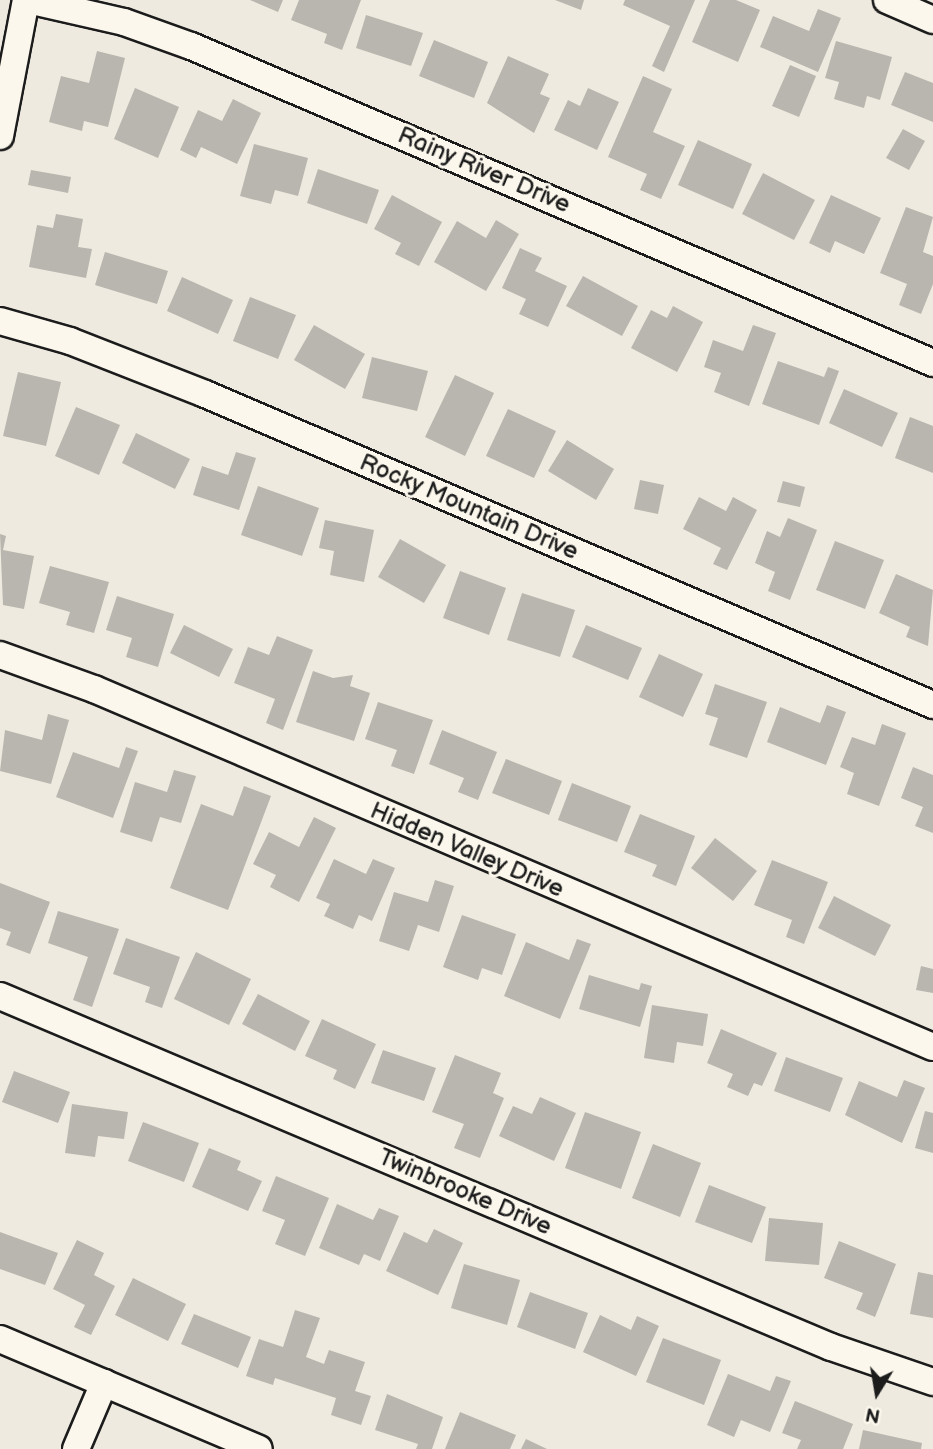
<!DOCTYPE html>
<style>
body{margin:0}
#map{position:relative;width:933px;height:1449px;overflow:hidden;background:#eeeadf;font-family:"Balsamiq Sans",sans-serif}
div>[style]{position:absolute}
.building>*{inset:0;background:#b9b6af}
.roads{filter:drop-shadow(2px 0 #1c1c1c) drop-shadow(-2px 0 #1c1c1c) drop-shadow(0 2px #1c1c1c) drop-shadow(0 -2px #1c1c1c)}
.street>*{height:26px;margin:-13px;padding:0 13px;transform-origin:13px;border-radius:13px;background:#fbf7ec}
span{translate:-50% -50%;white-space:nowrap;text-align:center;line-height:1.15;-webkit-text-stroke:6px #fbf7ec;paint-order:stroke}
.street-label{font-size:24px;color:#1c1c1c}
.north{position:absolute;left:842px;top:1358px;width:70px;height:70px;-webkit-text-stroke:5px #fbf7ec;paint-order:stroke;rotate:191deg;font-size:19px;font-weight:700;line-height:28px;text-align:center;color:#1c1c1c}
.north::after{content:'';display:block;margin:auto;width:24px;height:32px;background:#1c1c1c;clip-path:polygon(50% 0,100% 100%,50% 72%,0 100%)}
</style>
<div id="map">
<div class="building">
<div style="clip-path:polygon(250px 0,283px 0,278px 12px)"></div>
<div style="clip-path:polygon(299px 0,361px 0,342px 50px,324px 43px,327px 34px,291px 20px)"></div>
<div style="clip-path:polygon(555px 0,584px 0,581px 10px)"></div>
<div style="clip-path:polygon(625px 0,695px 0,664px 72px,652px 66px,670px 26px,623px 5px)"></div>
<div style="clip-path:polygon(710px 0,736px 0,760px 10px,738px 62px,692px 42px)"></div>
<div style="clip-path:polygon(818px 9px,841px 18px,818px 72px,760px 47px,773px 16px,809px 31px)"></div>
<div style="clip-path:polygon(366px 15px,423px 33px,411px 66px,356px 48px)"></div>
<div style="clip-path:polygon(434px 40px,488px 62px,474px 98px,419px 76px)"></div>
<div style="clip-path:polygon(836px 41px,892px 57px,880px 100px,867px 96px,864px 108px,834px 99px,839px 82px,825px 78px)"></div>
<div style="clip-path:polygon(97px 51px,125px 58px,108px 127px,84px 121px,82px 131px,49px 122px,61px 76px,89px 83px)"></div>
<div style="clip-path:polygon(508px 56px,549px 74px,540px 94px,550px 98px,534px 133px,487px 103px)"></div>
<div style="clip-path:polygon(790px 65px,816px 76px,799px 117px,772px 106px)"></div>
<div style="clip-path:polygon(905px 72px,933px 83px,933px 122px,891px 105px)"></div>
<div style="clip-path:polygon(643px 76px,672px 89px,653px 132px,685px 146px,661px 199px,640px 190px,647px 174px,608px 157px)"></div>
<div style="clip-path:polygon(135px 88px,179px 107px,158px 158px,114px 139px)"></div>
<div style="clip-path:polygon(588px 88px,619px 102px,597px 150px,554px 130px,568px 100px,580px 106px)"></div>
<div style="clip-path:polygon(233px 99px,261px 113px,237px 164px,201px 147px,196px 158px,180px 150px,198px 110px,222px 121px)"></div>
<div style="clip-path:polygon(903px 129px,925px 141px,909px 170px,886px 158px)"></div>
<div style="clip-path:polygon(698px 140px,752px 164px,733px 209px,678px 185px)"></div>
<div style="clip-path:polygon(254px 144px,308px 158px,298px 196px,275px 190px,271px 204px,240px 196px)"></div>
<div style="clip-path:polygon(318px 169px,379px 190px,367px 224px,307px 203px)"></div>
<div style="clip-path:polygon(31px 170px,71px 177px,68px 193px,28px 185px)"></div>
<div style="clip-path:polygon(763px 173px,815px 200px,794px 240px,742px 214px)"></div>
<div style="clip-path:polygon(392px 195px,442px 222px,419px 266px,395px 254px,401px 243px,374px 229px)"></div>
<div style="clip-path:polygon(831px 195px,881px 218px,864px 254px,835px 241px,830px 253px,809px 243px)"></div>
<div style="clip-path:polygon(906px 207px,933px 217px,923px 252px,933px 256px,933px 284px,921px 314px,899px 305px,907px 284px,880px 273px)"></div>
<div style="clip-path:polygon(56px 214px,83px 219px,78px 247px,92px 249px,86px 278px,29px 267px,37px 225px,53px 228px)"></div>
<div style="clip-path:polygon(496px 220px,519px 234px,486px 291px,434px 262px,457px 221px,486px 238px)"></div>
<div style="clip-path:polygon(520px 248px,542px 258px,535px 271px,567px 286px,548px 327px,519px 314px,526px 299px,502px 288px)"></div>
<div style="clip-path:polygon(105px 252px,168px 271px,157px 304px,95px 285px)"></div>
<div style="clip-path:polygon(583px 276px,638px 306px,622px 336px,566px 306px)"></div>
<div style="clip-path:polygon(182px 277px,233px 300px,218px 334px,167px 311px)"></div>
<div style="clip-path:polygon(250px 297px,296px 315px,278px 359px,233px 341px)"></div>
<div style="clip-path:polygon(673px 306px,703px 322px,677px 372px,631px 348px,651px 310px,667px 318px)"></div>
<div style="clip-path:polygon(314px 325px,365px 354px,345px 389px,294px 360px)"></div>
<div style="clip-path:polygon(753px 325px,776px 333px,749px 406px,714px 392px,721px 373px,704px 367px,713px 340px,743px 351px)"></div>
<div style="clip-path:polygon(372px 357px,428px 371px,417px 411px,362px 398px)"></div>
<div style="clip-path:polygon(778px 361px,824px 377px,828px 367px,839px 371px,819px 425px,762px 404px)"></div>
<div style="clip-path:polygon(18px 372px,61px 382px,46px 446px,3px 436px)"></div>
<div style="clip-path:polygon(455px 375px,494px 393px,465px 456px,425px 437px)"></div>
<div style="clip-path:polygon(844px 389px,898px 413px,882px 447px,829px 423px)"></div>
<div style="clip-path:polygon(76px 407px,120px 425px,99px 475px,55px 456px)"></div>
<div style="clip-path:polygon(508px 409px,556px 431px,534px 478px,486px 456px)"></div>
<div style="clip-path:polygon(910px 417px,933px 426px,933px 473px,895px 458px)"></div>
<div style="clip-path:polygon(136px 433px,190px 459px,175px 489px,122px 463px)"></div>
<div style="clip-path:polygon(567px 440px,614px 469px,596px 500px,548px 471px)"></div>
<div style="clip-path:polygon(236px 452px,256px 458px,239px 510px,193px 495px,202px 466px,228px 475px)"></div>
<div style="clip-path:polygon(640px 480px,664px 485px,658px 514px,634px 509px)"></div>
<div style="clip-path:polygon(783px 481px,805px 487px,800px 507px,777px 502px)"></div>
<div style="clip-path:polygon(258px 486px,319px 508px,302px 556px,241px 535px)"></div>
<div style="clip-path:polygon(699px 497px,726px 511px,733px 497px,757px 510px,727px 570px,713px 564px,721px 548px,683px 529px)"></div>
<div style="clip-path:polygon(788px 518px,817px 530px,790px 600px,768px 591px,775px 572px,755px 563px,767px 531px,780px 537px)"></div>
<div style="clip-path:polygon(325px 520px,374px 530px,364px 582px,330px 575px,334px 551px,319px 548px)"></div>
<div style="clip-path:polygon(0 534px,6px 536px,3px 550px,34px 556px,24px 609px,3px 605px)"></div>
<div style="clip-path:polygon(400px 539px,446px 565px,424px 603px,378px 577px)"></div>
<div style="clip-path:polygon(835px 541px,884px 560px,865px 609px,816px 590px)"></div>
<div style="clip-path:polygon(50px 566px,109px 582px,94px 633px,66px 625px,70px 612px,39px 603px)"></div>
<div style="clip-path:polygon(460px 571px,506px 588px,489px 635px,443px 618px)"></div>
<div style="clip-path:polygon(896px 574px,933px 590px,928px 646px,906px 637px,910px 627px,879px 613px)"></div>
<div style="clip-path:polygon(522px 593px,575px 610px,560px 657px,507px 640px)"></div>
<div style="clip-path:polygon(117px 596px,174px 614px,158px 667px,126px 657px,132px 638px,106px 630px)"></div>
<div style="clip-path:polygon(184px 625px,233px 649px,219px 677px,170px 653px)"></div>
<div style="clip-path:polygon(586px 625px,642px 648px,628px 680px,572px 657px)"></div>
<div style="clip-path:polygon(277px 636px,313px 650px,283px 730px,266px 723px,275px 699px,234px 683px,248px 647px,269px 655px)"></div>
<div style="clip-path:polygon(659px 654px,703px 674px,683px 717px,639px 697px)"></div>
<div style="clip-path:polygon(313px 671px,333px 678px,353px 675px,350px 686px,370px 693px,354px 741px,296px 722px)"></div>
<div style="clip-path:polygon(715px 684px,767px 702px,747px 758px,709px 745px,718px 718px,705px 714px)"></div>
<div style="clip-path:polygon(378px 702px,433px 720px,414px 774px,391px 766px,397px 750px,365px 739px)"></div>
<div style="clip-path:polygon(827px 705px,846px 712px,826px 765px,767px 742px,780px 707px,820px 723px)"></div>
<div style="clip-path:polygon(48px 714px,69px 720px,51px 784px,0 771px,5px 730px,42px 740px)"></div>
<div style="clip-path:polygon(882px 724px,906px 733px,879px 806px,847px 794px,854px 773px,840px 767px,852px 737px,875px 745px)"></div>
<div style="clip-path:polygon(442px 730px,497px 752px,478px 800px,458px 792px,464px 778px,429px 764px)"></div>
<div style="clip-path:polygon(126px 747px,138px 751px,113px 818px,56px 797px,73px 752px,119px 768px)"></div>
<div style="clip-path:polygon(506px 759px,562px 781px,549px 815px,492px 793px)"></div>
<div style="clip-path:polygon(913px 767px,933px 775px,933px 833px,915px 826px,923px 807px,901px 798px)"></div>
<div style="clip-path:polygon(174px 770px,196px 776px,181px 823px,160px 817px,152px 842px,120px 832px,135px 782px,167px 792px)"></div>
<div style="clip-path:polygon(572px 783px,631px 806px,617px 842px,558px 820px)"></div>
<div style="clip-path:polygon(244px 786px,271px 796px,228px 910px,170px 888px,201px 804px,233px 816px)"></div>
<div style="clip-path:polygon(640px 814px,695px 836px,676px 886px,652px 876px,657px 865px,624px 852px)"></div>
<div style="clip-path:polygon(314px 817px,336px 828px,299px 902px,270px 887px,276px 875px,253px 864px,269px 832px,299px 847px)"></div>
<div style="clip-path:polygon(715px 838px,757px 871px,733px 901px,691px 868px)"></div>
<div style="clip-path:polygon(334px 859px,366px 874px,373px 859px,395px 868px,372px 921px,359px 915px,353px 929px,324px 916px,330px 904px,316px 898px)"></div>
<div style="clip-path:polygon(772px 860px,828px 882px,804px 944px,786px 937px,792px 920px,754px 905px)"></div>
<div style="clip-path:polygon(435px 880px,454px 886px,439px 932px,418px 925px,409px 951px,379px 941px,394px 892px,428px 902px)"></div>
<div style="clip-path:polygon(0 883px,50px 902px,30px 954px,6px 945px,11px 932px,0 928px)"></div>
<div style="clip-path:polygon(834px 896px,891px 925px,875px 956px,818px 928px)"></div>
<div style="clip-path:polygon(58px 911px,119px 929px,92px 1007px,73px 1000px,88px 957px,48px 943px)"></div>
<div style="clip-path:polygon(462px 915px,516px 934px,502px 975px,482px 968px,478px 980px,443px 967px)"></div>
<div style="clip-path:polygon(126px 938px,180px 957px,162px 1008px,145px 1002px,150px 987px,113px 974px)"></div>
<div style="clip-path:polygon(577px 939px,591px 944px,560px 1019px,504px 996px,526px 942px,569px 960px)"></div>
<div style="clip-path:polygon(196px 952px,251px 979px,229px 1025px,174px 999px)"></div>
<div style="clip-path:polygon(921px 966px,933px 969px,933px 993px,916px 990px)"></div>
<div style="clip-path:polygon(589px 975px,639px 990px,641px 983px,652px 986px,640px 1027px,579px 1009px)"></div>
<div style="clip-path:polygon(258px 994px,310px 1021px,295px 1051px,242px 1024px)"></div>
<div style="clip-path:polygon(652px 1005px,708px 1014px,703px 1046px,677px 1042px,674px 1063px,644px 1058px)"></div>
<div style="clip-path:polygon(322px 1019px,376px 1044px,355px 1089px,333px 1079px,337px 1070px,305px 1056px)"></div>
<div style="clip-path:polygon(721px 1029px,777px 1053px,762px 1086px,754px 1083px,748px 1096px,727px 1087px,733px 1074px,707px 1063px)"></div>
<div style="clip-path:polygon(383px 1050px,436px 1068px,424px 1101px,371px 1083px)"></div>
<div style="clip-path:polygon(455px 1055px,501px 1073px,493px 1093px,504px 1098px,480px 1158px,454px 1148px,464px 1124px,432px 1112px)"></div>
<div style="clip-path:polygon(786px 1057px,843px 1078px,830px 1112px,774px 1091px)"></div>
<div style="clip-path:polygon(14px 1071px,70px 1092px,58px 1123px,2px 1102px)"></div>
<div style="clip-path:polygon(904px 1080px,925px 1088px,902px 1143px,845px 1115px,859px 1081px,897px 1097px)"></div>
<div style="clip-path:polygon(540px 1097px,576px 1113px,554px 1161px,499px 1136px,513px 1106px,532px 1114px)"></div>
<div style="clip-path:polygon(72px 1104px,128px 1112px,124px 1139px,98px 1136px,95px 1157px,65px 1153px)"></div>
<div style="clip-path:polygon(925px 1111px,933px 1113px,933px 1153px,915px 1148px)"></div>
<div style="clip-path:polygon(585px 1112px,641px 1132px,621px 1189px,565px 1168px)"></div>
<div style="clip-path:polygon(143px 1122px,199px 1143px,184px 1182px,128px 1161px)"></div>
<div style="clip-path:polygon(653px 1144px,701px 1163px,680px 1217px,632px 1198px)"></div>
<div style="clip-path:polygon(209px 1148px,241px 1161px,237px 1170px,262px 1181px,248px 1211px,192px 1187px)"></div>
<div style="clip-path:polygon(276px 1176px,329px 1198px,305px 1256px,275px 1244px,285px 1220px,262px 1211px)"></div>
<div style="clip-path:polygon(709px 1185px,766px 1207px,752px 1243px,695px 1222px)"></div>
<div style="clip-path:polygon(337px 1204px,373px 1220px,379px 1208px,399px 1216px,380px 1261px,364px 1254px,359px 1265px,319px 1248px)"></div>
<div style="clip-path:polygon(769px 1218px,823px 1223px,819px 1265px,765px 1261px)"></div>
<div style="clip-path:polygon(434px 1229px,463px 1243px,438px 1295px,386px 1271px,404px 1232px,427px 1243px)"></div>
<div style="clip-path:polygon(0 1232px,58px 1253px,45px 1285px,0 1269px)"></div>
<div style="clip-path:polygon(77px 1240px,104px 1253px,94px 1275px,115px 1286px,91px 1335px,74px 1327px,85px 1305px,53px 1289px)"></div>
<div style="clip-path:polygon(839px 1241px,896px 1264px,875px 1317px,856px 1309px,863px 1293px,824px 1278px)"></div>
<div style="clip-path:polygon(464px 1264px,520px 1280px,507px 1325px,451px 1308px)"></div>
<div style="clip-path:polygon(918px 1272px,933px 1275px,933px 1318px,910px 1314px)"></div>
<div style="clip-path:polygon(133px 1278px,186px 1304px,168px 1341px,115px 1315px)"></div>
<div style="clip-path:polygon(530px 1292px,588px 1313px,575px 1349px,517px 1327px)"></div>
<div style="clip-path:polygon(295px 1310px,320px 1318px,306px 1357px,324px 1364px,329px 1350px,365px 1362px,355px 1391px,371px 1396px,361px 1425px,331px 1415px,336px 1398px,275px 1378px,273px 1385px,246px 1376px,259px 1339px,283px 1347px)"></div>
<div style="clip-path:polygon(194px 1314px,251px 1337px,238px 1368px,181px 1344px)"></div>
<div style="clip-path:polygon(600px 1315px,631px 1330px,637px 1316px,659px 1326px,636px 1376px,583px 1352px)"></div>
<div style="clip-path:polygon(663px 1338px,721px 1360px,704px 1405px,646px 1382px)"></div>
<div style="clip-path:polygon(728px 1374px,770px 1391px,776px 1376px,791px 1381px,770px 1432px,741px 1420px,734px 1437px,707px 1425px)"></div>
<div style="clip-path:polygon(387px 1394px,443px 1417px,432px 1449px,416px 1449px,418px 1444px,375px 1430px)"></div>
<div style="clip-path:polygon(795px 1401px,853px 1424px,843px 1449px,797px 1449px,801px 1440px,782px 1433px)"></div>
<div style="clip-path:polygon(460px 1412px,516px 1435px,510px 1449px,445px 1449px)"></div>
<div style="clip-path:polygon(863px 1430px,922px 1443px,921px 1449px,859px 1449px)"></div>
<div style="clip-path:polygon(526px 1439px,547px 1449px,521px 1449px)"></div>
</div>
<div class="roads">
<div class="street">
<div style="left:28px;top:0;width:98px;rotate:12.9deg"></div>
<div style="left:124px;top:22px;width:71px;rotate:19.7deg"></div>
<div style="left:191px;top:46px;width:807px;rotate:23.13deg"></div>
<div style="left:887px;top:0;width:50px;rotate:23.5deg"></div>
<div style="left:0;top:136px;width:138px;rotate:-79.2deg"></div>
<div style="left:0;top:321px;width:73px;rotate:15.9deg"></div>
<div style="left:70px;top:341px;width:145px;rotate:21.4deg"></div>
<div style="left:205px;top:394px;width:792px;rotate:23.13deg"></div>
<div style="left:0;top:655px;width:100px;rotate:19.9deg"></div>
<div style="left:94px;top:689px;width:912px;rotate:23.11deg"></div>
<div style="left:0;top:996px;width:902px;rotate:22.9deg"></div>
<div style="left:831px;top:1347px;width:108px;rotate:18.9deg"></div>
<div style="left:0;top:1339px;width:281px;rotate:23deg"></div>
<div style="left:76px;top:1449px;width:72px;rotate:-67deg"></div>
</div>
</div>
<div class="street-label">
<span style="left:484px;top:170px;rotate:23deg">Rainy River Drive</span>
<span style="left:469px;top:507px;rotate:23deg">Rocky Mountain Drive</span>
<span style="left:467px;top:850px;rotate:23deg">Hidden Valley Drive</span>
<span style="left:465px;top:1192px;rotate:23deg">Twinbrooke Drive</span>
</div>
<div class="north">N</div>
</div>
